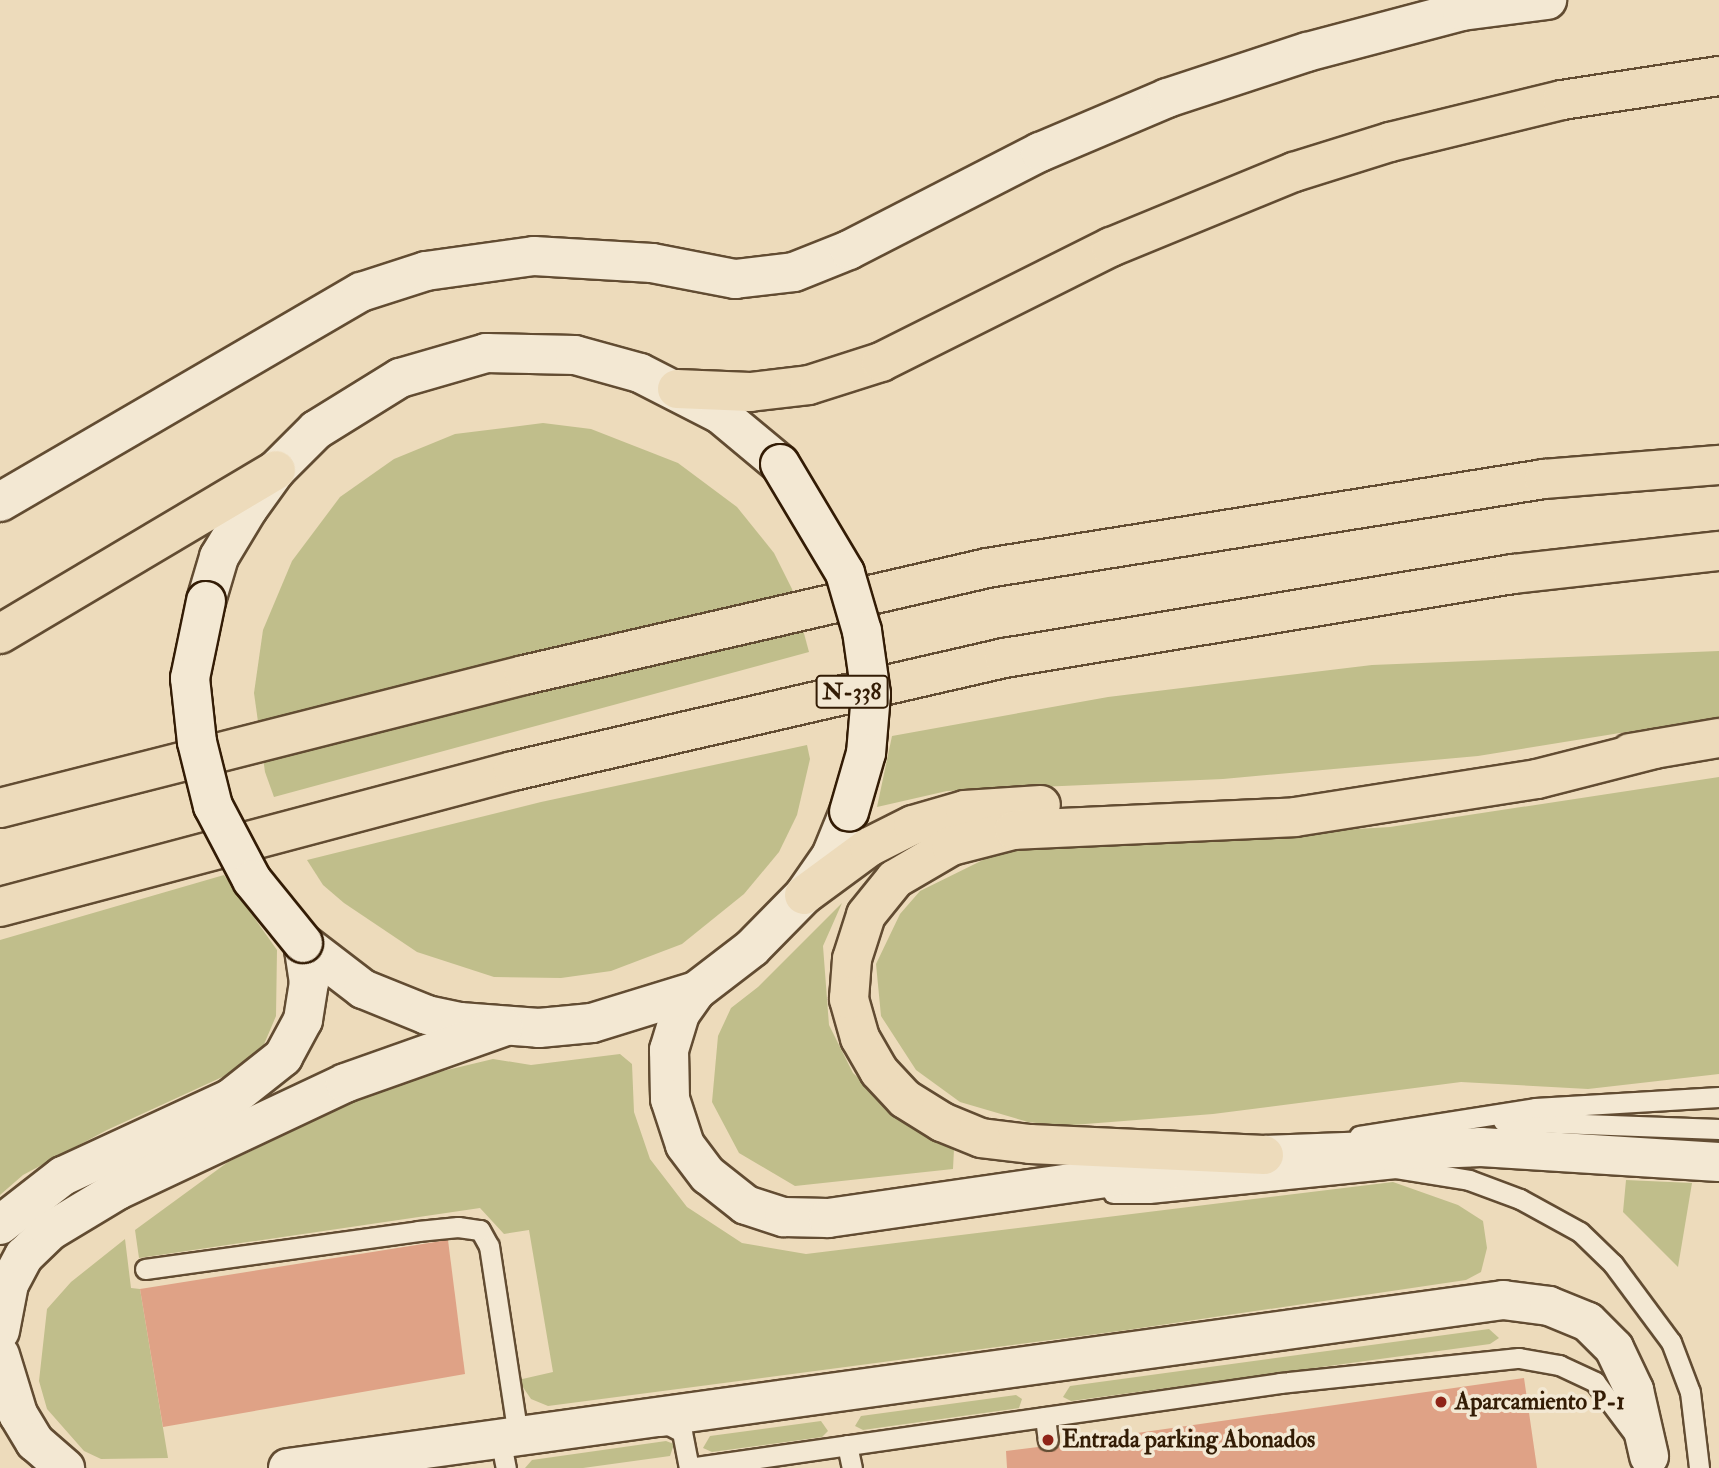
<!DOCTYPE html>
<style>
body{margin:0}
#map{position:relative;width:1719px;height:1468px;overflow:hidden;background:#eddbbb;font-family:"IM FELL Double Pica",serif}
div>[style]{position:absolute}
.green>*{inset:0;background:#c0be8b}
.building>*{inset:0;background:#dfa286}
.roads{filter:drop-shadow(2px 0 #624c32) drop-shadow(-2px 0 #624c32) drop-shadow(0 2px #624c32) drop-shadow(0 -2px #624c32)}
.lane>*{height:19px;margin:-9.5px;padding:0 9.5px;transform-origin:9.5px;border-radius:9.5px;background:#f3e8d3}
.street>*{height:38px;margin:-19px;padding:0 19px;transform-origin:19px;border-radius:19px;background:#f3e8d3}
.secondary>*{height:38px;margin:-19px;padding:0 19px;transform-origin:19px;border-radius:19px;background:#f3e8d3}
.highway>*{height:38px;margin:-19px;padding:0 19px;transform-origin:19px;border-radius:19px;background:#eddbbb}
.bridges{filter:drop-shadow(2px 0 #331c05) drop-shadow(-2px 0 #331c05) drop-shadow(0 2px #331c05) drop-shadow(0 -2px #331c05)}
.secondary-bridge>*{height:38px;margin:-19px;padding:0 19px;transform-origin:19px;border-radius:19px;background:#f3e8d3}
.dots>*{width:19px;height:19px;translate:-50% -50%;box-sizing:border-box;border:4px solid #f3e8d3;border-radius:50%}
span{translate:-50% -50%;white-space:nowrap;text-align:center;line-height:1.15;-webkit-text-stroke:7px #f3e8d3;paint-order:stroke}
.shield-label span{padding:2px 5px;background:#f3e8d3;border:2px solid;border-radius:5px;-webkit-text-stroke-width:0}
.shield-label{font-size:23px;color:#331c05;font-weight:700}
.poi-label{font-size:24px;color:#331c05;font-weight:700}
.left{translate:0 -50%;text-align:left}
</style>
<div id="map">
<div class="green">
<div style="clip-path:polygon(543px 423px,591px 429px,678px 463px,737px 507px,774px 553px,792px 589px,809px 652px,274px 797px,265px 772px,254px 693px,263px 630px,292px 561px,340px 497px,394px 459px,455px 434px)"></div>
<div style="clip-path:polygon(1719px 651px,1719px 717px,1478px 756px,1223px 779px,947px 791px,877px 807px,892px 736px,1108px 697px,1372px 665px)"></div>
<div style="clip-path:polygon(807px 745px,810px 759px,797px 815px,779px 852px,744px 894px,682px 944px,611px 971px,561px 978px,494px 977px,417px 952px,344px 903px,323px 885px,307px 860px,541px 802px)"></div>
<div style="clip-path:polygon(1719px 777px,1719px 1074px,1588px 1089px,1461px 1082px,1213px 1114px,1060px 1126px,1028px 1122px,960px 1102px,916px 1070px,881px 1016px,876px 964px,900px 914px,920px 891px,991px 856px,1023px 849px,1390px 827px)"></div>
<div style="clip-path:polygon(224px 875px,277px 950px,276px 1016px,257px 1061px,107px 1130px,23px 1175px,0 1195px,0 940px)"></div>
<div style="clip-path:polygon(842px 903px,823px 946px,829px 1025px,853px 1073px,911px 1127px,954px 1149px,953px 1169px,795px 1186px,739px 1153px,712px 1102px,718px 1036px,731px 1008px,758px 987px)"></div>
<div style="clip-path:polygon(620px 1054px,632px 1064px,634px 1112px,650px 1159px,687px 1207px,742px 1243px,806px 1254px,1393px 1182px,1458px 1205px,1483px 1221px,1487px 1248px,1481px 1272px,1466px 1280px,1127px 1330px,548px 1406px,531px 1399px,518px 1380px,553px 1372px,529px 1230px,504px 1234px,480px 1208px,139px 1258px,135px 1230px,228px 1162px,360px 1099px,422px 1076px,493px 1059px,531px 1065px)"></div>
<div style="clip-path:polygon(1626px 1180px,1692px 1183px,1678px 1267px,1623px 1212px)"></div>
<div style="clip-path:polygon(125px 1239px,131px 1288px,140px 1289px,168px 1458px,101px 1459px,84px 1451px,47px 1409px,39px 1381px,47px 1309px,71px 1282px)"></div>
<div style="clip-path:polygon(1489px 1329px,1499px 1338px,1490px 1344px,1071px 1401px,1063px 1397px,1070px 1386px)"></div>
<div style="clip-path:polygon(1016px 1395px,1022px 1399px,1019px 1408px,863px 1430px,855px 1426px,861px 1416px)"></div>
<div style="clip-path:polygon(821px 1421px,828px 1431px,822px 1437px,712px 1452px,703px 1448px,710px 1436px)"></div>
<div style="clip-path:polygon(666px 1441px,674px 1444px,670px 1456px,583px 1468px,525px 1468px,532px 1460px)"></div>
</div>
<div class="building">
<div style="clip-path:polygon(448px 1240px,465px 1374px,163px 1427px,140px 1289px)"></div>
<div style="clip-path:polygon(1524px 1378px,1537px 1468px,1007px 1468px,1006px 1451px,1038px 1447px,1050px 1452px,1060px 1444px)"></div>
</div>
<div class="roads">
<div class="lane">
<div style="left:1503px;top:1121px;width:216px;rotate:2.1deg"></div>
<div style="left:1359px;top:1136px;width:178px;rotate:-9deg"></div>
<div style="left:1535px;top:1108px;width:184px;rotate:-3.4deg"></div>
<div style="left:1113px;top:1193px;width:36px"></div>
<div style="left:1149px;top:1193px;width:248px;rotate:-5.8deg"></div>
<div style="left:1396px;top:1168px;width:74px;rotate:9.3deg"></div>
<div style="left:1469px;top:1180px;width:54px;rotate:20.4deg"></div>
<div style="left:1520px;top:1199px;width:68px;rotate:28.8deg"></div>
<div style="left:1580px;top:1232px;width:46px;rotate:44.1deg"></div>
<div style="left:1613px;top:1264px;width:97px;rotate:53.4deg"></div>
<div style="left:1671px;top:1342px;width:53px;rotate:69.2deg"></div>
<div style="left:1690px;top:1392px;width:77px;rotate:83.2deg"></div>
<div style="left:145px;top:1269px;width:276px;rotate:-7.9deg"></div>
<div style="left:418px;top:1231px;width:40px;rotate:-5.7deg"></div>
<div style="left:458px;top:1227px;width:22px;rotate:8deg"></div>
<div style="left:480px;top:1230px;width:18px;rotate:61deg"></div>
<div style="left:489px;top:1246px;width:191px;rotate:81.3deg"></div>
<div style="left:1045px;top:1417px;width:23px;rotate:83deg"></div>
<div style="left:658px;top:1426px;width:11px;rotate:-5deg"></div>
<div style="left:669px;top:1425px;width:15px;rotate:28deg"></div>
<div style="left:682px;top:1432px;width:37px;rotate:79deg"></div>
<div style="left:500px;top:1438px;width:31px;rotate:79deg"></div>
<div style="left:847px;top:1445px;width:24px;rotate:78deg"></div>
<div style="left:689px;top:1468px;width:597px;rotate:-8.18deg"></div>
<div style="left:1280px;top:1383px;width:240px;rotate:-6deg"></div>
<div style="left:1519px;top:1358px;width:41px;rotate:9.9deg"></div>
<div style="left:1559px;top:1365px;width:40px;rotate:25deg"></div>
<div style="left:1595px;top:1382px;width:65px;rotate:53.1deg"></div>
</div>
<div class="street">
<div style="left:0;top:502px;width:418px;rotate:-30.2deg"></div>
<div style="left:361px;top:292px;width:68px;rotate:-17.9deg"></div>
<div style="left:426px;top:271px;width:109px;rotate:-7.9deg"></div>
<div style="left:534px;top:256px;width:118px;rotate:3.4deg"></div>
<div style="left:652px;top:263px;width:85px;rotate:10.9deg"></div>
<div style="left:735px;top:279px;width:59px;rotate:-6.8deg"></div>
<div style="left:794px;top:272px;width:59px;rotate:-21.8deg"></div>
<div style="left:849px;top:250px;width:215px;rotate:-27.2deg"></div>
<div style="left:1040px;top:152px;width:138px;rotate:-23deg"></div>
<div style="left:1167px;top:98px;width:147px;rotate:-18.2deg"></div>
<div style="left:1307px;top:52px;width:160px;rotate:-14.8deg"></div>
<div style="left:1462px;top:11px;width:86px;rotate:-7.4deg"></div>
</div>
<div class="secondary">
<div style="left:206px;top:601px;width:46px;rotate:-73.5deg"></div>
<div style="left:219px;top:557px;width:56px;rotate:-58.9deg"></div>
<div style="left:248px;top:509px;width:48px;rotate:-54.3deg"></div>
<div style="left:276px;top:470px;width:57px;rotate:-45deg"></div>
<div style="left:316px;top:430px;width:99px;rotate:-31.8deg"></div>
<div style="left:400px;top:378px;width:90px;rotate:-16.2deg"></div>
<div style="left:486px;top:353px;width:89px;rotate:1.3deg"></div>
<div style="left:575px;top:355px;width:67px;rotate:15.5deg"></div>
<div style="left:640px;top:373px;width:90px;rotate:27.1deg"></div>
<div style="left:720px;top:414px;width:78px;rotate:39.8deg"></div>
<div style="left:849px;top:812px;width:48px;rotate:112.2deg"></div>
<div style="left:831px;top:856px;width:47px;rotate:124.7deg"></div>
<div style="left:804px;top:895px;width:74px;rotate:134.5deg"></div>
<div style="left:752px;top:948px;width:71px;rotate:142.5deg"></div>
<div style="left:696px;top:991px;width:28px;rotate:125deg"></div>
<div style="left:680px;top:1014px;width:38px;rotate:107deg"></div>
<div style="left:669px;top:1050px;width:49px;rotate:88.8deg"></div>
<div style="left:670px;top:1099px;width:48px;rotate:71.9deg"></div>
<div style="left:685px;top:1145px;width:38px;rotate:53deg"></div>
<div style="left:708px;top:1175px;width:48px;rotate:38.3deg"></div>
<div style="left:746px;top:1205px;width:40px;rotate:18deg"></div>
<div style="left:784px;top:1217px;width:44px;rotate:1.3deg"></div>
<div style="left:828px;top:1218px;width:441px;rotate:-8.2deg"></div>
<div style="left:1264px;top:1155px;width:217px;rotate:-2.1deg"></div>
<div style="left:1481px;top:1147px;width:238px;rotate:3.6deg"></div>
<div style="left:303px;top:943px;width:76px;rotate:37.5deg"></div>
<div style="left:363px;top:989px;width:69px;rotate:22.1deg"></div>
<div style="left:427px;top:1015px;width:34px;rotate:12deg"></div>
<div style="left:460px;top:1022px;width:79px;rotate:4.3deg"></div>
<div style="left:539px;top:1028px;width:53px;rotate:-5.4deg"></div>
<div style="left:592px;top:1023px;width:109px;rotate:-17.1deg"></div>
<div style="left:0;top:1225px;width:80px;rotate:-37.9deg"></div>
<div style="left:63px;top:1176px;width:184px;rotate:-24.8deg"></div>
<div style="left:230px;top:1099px;width:68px;rotate:-38.4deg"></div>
<div style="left:283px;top:1057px;width:42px;rotate:-61.6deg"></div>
<div style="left:303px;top:1020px;width:37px;rotate:-81deg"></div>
<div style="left:309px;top:983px;width:40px;rotate:-98.5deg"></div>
<div style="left:0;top:1331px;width:48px;rotate:-79.2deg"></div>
<div style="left:9px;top:1284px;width:32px;rotate:-62deg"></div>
<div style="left:24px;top:1256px;width:36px;rotate:-44deg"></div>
<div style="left:50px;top:1231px;width:79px;rotate:-31.1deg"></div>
<div style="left:118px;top:1190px;width:251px;rotate:-25.2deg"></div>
<div style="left:345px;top:1083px;width:168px;rotate:-19.5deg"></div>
<div style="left:0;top:1355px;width:62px;rotate:73deg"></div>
<div style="left:18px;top:1414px;width:33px;rotate:59deg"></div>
<div style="left:35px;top:1442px;width:40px;rotate:41deg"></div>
<div style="left:288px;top:1468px;width:1227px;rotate:-7.87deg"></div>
<div style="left:1503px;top:1300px;width:46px;rotate:7.4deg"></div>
<div style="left:1549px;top:1306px;width:42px;rotate:22.3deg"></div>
<div style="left:1588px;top:1322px;width:37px;rotate:45deg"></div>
<div style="left:1614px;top:1348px;width:47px;rotate:64.5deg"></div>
<div style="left:1634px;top:1390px;width:68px;rotate:77.2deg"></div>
</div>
<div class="highway">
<div style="left:677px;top:389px;width:73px;rotate:2.4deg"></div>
<div style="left:750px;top:392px;width:59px;rotate:-6.8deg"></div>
<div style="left:809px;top:385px;width:76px;rotate:-17.7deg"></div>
<div style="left:881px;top:362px;width:257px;rotate:-26.6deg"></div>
<div style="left:1111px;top:247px;width:198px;rotate:-22.3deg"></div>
<div style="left:1294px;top:172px;width:101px;rotate:-17.4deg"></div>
<div style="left:1390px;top:142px;width:177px;rotate:-13.7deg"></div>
<div style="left:1562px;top:100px;width:159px;rotate:-8.7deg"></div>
<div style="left:0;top:634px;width:321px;rotate:-30.7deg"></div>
<div style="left:1630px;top:753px;width:90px;rotate:-9.6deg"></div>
<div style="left:0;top:808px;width:541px;rotate:-14.24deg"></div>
<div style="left:524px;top:675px;width:475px;rotate:-13deg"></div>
<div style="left:987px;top:568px;width:564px;rotate:-9.08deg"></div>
<div style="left:1544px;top:479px;width:176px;rotate:-4.6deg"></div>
<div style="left:804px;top:895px;width:81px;rotate:-36.4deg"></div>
<div style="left:869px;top:847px;width:49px;rotate:-26.6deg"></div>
<div style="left:913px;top:825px;width:54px;rotate:-16.1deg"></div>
<div style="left:965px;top:810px;width:76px;rotate:-3.8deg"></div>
<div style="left:0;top:907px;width:531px;rotate:-14.85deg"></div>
<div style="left:513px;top:771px;width:504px;rotate:-12.96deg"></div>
<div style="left:1004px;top:658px;width:516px;rotate:-9.37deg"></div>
<div style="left:1513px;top:574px;width:207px;rotate:-6.4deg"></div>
<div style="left:1264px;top:1155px;width:234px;rotate:-177.3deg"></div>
<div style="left:1030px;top:1144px;width:49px;rotate:-173deg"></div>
<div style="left:981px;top:1138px;width:42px;rotate:-157.7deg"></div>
<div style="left:942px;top:1122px;width:44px;rotate:-148.1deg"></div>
<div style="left:905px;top:1099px;width:38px;rotate:-133deg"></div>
<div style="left:879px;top:1071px;width:38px;rotate:-120deg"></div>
<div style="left:860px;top:1038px;width:41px;rotate:-105.8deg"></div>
<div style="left:849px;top:999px;width:40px;rotate:-85.7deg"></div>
<div style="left:852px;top:959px;width:46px;rotate:-72.3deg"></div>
<div style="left:866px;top:915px;width:46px;rotate:-51.1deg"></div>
<div style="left:895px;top:879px;width:65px;rotate:-30.5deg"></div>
<div style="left:951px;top:846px;width:65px;rotate:-14.3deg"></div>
<div style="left:1014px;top:830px;width:281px;rotate:-2.6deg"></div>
<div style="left:1295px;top:817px;width:245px;rotate:-8.9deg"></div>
<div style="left:1537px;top:779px;width:122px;rotate:-14.3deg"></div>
</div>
</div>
<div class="bridges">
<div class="secondary-bridge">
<div style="left:780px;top:464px;width:127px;rotate:59.2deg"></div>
<div style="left:845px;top:573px;width:60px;rotate:73.7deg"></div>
<div style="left:862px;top:631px;width:64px;rotate:81.9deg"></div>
<div style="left:871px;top:694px;width:59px;rotate:94.8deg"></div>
<div style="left:866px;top:753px;width:61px;rotate:106.1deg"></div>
<div style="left:206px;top:601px;width:79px;rotate:101.7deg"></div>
<div style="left:190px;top:678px;width:64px;rotate:83.8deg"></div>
<div style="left:197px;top:742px;width:66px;rotate:76deg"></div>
<div style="left:213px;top:806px;width:84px;rotate:62.2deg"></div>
<div style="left:252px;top:880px;width:81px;rotate:51deg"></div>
</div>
</div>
<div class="dots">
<div style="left:1441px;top:1402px;background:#8f2418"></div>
<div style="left:1048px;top:1440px;background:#8f2418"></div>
</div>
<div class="shield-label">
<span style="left:852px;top:692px">N-338</span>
</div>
<div class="poi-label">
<span class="left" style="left:1455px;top:1402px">Aparcamiento P-1</span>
<span class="left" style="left:1062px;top:1440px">Entrada parking Abonados</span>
</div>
</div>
